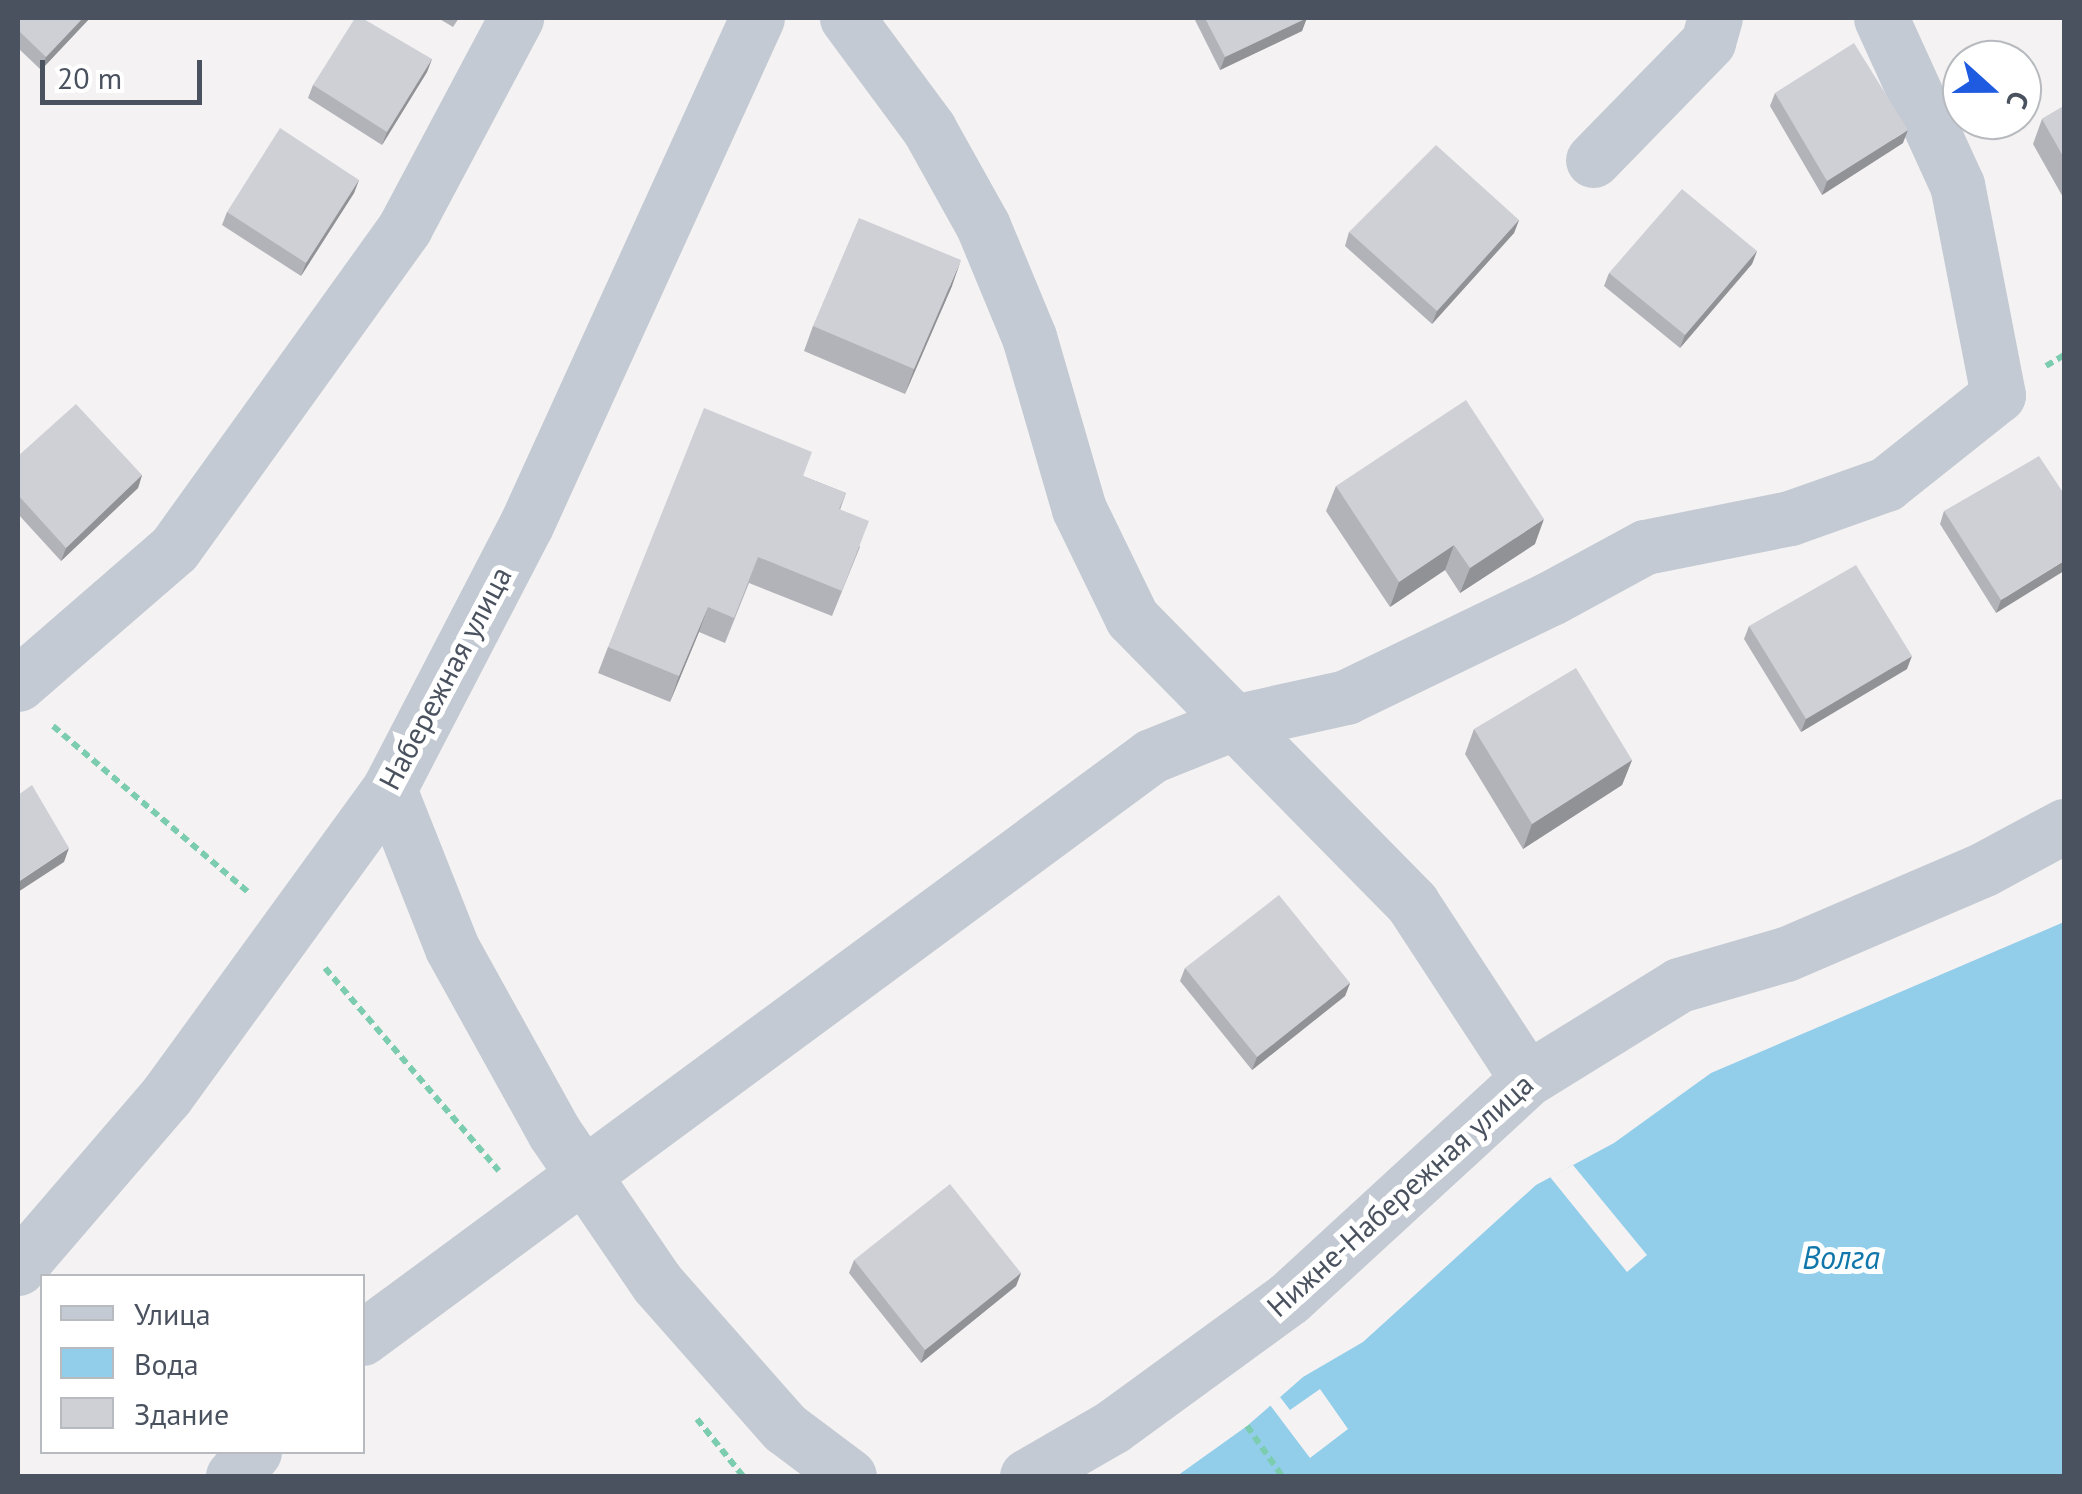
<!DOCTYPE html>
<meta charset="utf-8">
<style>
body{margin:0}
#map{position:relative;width:2082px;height:1494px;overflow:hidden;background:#f4f2f2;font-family:"PT Sans",sans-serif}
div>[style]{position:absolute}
.water>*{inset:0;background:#92cdea}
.pier>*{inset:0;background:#f4f2f2}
.path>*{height:6px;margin-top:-3px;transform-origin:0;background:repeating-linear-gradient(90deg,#7cccaf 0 8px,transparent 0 13px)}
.minor>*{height:55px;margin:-27.5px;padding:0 27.5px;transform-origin:27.5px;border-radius:27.5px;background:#c3cad3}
.wall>*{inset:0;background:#b2b3b8}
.shaded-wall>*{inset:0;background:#919296}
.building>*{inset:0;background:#cfd0d6}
span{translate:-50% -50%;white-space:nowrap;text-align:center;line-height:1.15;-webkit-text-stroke:10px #fff;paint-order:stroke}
.street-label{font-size:30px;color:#4a525f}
.water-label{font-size:32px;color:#1177ab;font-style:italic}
.frame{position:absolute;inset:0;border:20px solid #4a525f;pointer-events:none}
.legend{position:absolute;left:40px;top:1274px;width:325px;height:180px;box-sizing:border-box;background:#fff;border:2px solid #b7babf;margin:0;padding:12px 18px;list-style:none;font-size:30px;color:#4a525f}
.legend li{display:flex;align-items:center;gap:20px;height:50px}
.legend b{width:50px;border:2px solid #b7babf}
.north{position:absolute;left:1942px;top:40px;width:100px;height:100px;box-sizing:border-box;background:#fff;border:2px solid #b7babf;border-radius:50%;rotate:111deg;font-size:28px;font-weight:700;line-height:40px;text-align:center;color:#4a525f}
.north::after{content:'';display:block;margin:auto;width:35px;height:45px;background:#1f5be1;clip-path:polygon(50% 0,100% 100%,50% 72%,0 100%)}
.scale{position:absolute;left:40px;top:60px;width:162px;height:45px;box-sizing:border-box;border:5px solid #4a525f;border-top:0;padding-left:12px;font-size:30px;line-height:35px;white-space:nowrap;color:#4a525f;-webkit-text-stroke:8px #fff;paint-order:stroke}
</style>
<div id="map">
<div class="water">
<div style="clip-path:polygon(2064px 922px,2064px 1476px,1177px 1476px,1247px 1426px,1303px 1377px,1363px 1342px,1536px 1185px,1614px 1143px,1711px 1073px)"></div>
</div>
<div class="pier">
<div style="clip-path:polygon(1573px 1165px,1647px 1255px,1627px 1272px,1550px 1177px)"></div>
<div style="clip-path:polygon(1320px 1389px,1348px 1429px,1310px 1458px,1270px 1405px,1280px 1397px,1290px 1410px)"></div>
</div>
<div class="path">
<div style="left:2046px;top:366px;width:21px;rotate:-31deg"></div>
<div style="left:53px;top:726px;width:257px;rotate:40.4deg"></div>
<div style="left:325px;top:968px;width:267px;rotate:49.4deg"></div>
<div style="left:697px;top:1419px;width:73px;rotate:51.1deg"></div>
<div style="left:1247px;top:1426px;width:61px;rotate:55deg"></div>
</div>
<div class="minor">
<div style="left:847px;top:18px;width:138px;rotate:53.5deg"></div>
<div style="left:929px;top:129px;width:111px;rotate:60.9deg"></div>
<div style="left:983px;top:226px;width:120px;rotate:67.5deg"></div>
<div style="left:1029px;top:337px;width:179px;rotate:73.8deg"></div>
<div style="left:1079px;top:509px;width:121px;rotate:64.1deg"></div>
<div style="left:1132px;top:618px;width:400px;rotate:45.5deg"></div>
<div style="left:1412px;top:903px;width:210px;rotate:56.8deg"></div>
<div style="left:1593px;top:160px;width:165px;rotate:-45.7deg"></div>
<div style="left:1708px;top:42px;width:25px;rotate:-74deg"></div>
<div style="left:18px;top:684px;width:206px;rotate:-40.9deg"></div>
<div style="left:174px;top:549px;width:396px;rotate:-54.3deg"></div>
<div style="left:405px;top:227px;width:237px;rotate:-62deg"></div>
<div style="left:389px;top:789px;width:171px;rotate:68.4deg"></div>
<div style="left:452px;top:948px;width:210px;rotate:61deg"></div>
<div style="left:554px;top:1132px;width:183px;rotate:55.7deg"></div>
<div style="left:657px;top:1283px;width:193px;rotate:48.6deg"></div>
<div style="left:785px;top:1428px;width:80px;rotate:36.9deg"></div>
<div style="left:18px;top:1268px;width:227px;rotate:-49.3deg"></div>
<div style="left:166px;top:1096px;width:379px;rotate:-54deg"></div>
<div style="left:389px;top:789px;width:297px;rotate:-62.6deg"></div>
<div style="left:526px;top:525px;width:557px;rotate:-65.5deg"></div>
<div style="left:362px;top:1338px;width:980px;rotate:-36.41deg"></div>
<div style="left:1151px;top:756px;width:94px;rotate:-21.9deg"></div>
<div style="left:1238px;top:721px;width:111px;rotate:-12.5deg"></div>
<div style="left:1346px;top:697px;width:228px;rotate:-25.8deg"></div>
<div style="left:1551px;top:598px;width:107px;rotate:-28.5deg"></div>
<div style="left:1645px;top:547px;width:148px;rotate:-11.3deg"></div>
<div style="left:1790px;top:518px;width:102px;rotate:-19.5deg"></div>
<div style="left:1886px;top:484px;width:143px;rotate:-38.5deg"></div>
<div style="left:1998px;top:395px;width:214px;rotate:-101deg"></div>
<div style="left:1957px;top:185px;width:183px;rotate:-114.5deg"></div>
<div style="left:233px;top:1476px;width:32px;rotate:-49deg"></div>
<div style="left:1027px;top:1476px;width:98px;rotate:-30deg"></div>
<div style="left:1112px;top:1427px;width:219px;rotate:-36.1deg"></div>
<div style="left:1289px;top:1298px;width:323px;rotate:-42.6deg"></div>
<div style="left:1527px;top:1079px;width:179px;rotate:-31.7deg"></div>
<div style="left:1679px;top:985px;width:111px;rotate:-16.2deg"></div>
<div style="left:1786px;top:954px;width:215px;rotate:-23.2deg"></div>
<div style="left:1984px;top:869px;width:91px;rotate:-28.3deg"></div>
</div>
<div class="wall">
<div style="clip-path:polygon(18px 18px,90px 18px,41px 70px,18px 48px)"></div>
<div style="clip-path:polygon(438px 18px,459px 18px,453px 27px)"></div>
<div style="clip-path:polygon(1194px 18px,1306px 18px,1302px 31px,1220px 70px)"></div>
<div style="clip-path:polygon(432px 59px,427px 72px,382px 145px,308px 98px,313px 85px)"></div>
<div style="clip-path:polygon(1775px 93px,1903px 143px,1822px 195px,1770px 106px)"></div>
<div style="clip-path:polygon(2064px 106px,2064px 199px,2033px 144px,2042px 119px)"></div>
<div style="clip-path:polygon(359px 180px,354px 193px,301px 276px,222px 225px,227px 212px)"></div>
<div style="clip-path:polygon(1519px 220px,1514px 233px,1432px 324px,1345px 246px,1349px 232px)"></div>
<div style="clip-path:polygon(1757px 251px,1752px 264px,1680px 348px,1604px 286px,1609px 273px)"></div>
<div style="clip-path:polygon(952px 286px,905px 394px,804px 351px,813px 326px)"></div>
<div style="clip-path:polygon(18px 456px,142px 475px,138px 488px,61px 561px,18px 514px)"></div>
<div style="clip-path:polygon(803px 476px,846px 493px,840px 510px,860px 547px,832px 616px,749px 583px,725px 643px,699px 632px,670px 702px,598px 673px,608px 647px)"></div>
<div style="clip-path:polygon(1336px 486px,1535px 544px,1460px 593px,1445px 570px,1390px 607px,1326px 511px)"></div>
<div style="clip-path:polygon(2064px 494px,1996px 613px,1940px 524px,1944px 511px)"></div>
<div style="clip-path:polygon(1749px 626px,1907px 669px,1801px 732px,1744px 639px)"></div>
<div style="clip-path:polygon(1474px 729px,1632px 760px,1622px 785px,1523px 849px,1465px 754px)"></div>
<div style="clip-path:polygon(1185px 968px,1350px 983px,1345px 996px,1252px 1070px,1180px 981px)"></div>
<div style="clip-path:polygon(854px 1260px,1021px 1273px,1016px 1286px,921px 1363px,849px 1273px)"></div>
</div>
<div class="shaded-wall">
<div style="clip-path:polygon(83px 18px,90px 18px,41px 70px,46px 57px)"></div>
<div style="clip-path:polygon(1307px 18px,1302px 31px,1220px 70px,1225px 57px)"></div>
<div style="clip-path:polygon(432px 59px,427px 72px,382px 145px,387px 132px)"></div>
<div style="clip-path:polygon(1908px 130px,1903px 143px,1822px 195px,1827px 181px)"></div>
<div style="clip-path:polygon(359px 180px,354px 193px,301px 276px,306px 263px)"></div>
<div style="clip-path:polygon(1519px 220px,1514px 233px,1432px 324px,1437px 311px)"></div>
<div style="clip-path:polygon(1757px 251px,1752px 264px,1680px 348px,1685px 335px)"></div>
<div style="clip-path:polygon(961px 260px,952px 286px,905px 394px,914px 369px)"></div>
<div style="clip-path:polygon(142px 475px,138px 488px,61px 561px,66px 548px)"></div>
<div style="clip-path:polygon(1544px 519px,1535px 544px,1460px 593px,1470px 568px)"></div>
<div style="clip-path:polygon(1454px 545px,1445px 570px,1390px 607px,1399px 582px)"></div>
<div style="clip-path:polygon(2064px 561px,2064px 571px,1996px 613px,2001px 600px)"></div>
<div style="clip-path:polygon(708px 607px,699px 632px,670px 702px,679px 676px)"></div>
<div style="clip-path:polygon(1912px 656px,1907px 669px,1801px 732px,1806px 719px)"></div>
<div style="clip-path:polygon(1632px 760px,1622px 785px,1523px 849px,1532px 824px)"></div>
<div style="clip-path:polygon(69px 848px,64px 862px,18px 892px,18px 882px)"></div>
<div style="clip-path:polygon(1350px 983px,1345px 996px,1252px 1070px,1257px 1057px)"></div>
<div style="clip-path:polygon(1021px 1273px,1016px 1286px,921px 1363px,925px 1350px)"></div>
</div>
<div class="building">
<div style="clip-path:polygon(18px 18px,83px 18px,46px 57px,18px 30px)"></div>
<div style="clip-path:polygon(355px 18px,362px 18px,432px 59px,387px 132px,313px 85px)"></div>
<div style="clip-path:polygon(1205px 18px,1307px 18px,1225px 57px)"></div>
<div style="clip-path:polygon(1854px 43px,1908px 130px,1827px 181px,1775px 93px)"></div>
<div style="clip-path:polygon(2064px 106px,2064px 158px,2042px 119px)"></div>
<div style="clip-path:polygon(280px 128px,359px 180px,306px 263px,227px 212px)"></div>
<div style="clip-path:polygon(1436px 145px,1519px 220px,1437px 311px,1349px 232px)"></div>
<div style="clip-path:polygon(1682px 189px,1757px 251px,1685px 335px,1609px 273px)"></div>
<div style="clip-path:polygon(859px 218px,961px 260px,914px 369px,813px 326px)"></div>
<div style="clip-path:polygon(1466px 400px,1544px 519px,1470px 568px,1454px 545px,1399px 582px,1336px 486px)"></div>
<div style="clip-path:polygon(76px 404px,142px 475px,66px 548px,18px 495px,18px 456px)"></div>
<div style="clip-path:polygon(704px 408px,812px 452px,803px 476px,846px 493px,839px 509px,869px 521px,842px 591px,758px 557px,734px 618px,708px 607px,679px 676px,608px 647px)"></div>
<div style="clip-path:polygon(2039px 456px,2064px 494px,2064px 561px,2001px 600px,1944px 511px)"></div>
<div style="clip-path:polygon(1856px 565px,1912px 656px,1806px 719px,1749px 626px)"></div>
<div style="clip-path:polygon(1576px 668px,1632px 760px,1532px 824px,1474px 729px)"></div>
<div style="clip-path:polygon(32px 785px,69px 848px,18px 882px,18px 795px)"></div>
<div style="clip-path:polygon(1279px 895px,1350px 983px,1257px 1057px,1185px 968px)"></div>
<div style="clip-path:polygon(950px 1184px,1021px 1273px,925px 1350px,854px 1260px)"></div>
</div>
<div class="street-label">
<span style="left:445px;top:678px;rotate:-62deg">Набережная улица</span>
<span style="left:1400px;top:1195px;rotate:-42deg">Нижне-Набережная улица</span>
</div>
<div class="water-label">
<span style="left:1841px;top:1257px">Волга</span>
</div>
<div class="frame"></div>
<ul class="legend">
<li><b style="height:12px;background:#c3cad3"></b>Улица</li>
<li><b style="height:28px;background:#92cdea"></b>Вода</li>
<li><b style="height:28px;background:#cfd0d6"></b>Здание</li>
</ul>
<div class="north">С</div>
<div class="scale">20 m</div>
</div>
